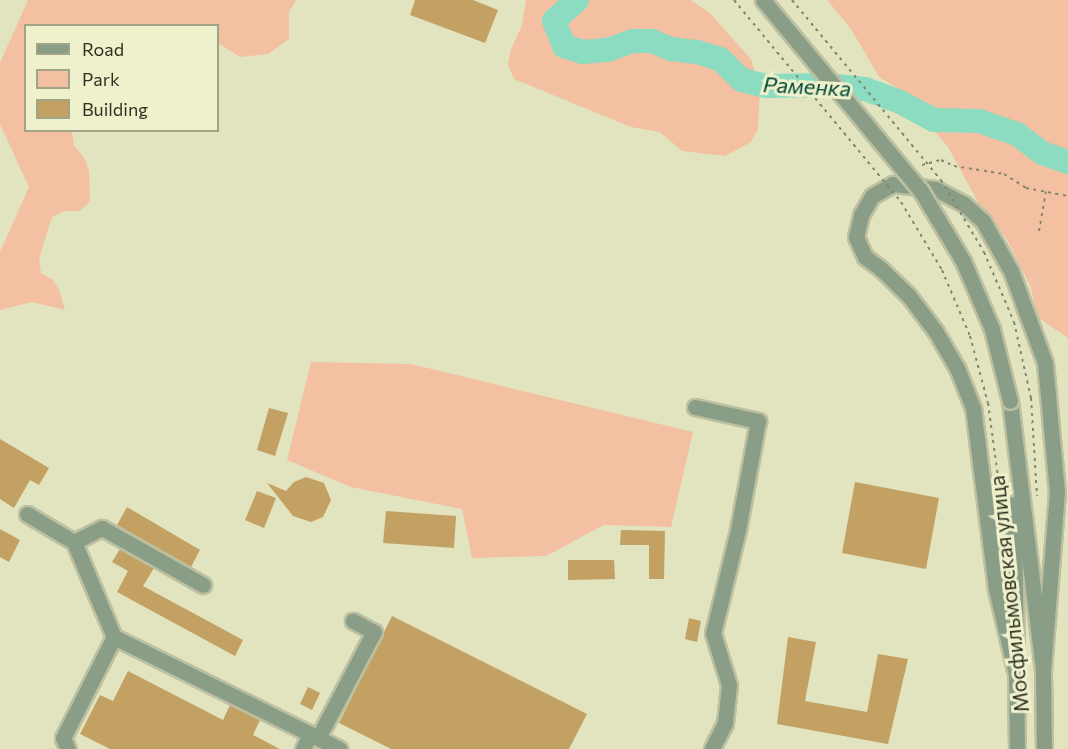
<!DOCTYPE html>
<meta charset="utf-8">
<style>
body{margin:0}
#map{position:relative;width:1068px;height:749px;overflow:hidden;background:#e1e4bf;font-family:Commissioner,sans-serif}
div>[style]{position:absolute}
.green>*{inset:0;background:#f4c0a2}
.river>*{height:24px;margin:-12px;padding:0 12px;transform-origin:12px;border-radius:12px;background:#8bdcc1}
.building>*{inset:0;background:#c2a163}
.path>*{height:2px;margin-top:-1px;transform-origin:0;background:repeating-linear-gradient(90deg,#85876d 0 3px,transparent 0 7.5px)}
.roads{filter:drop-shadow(2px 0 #bdc0a0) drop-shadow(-2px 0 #bdc0a0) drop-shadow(0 2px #bdc0a0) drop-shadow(0 -2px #bdc0a0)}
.minor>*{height:15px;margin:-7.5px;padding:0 7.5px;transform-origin:7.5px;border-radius:7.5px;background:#8a9e87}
.path-bridge>*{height:2px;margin-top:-1px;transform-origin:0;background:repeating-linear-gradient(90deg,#85876d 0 3px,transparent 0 7.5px)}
.bridges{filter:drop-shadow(2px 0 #bdc0a0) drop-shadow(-2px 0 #bdc0a0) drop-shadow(0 2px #bdc0a0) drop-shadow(0 -2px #bdc0a0)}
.minor-bridge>*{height:15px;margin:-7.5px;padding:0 7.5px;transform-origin:7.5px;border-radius:7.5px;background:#8a9e87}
span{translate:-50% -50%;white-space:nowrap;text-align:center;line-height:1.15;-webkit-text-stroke:6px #eef1cb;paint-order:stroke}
.street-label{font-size:21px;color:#2f3122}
.water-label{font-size:22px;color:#004938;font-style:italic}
.legend{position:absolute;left:24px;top:24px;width:195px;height:108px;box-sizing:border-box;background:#eef1cb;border:2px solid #a2a487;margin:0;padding:8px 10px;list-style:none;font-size:18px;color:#2f3122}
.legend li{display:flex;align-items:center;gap:12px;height:30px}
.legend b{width:30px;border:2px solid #a2a487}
</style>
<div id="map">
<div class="green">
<div style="clip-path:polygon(28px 0,296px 0,289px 12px,289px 39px,268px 54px,240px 57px,218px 43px,218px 26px,26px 26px,26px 130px,72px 131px,74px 146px,84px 157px,89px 171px,90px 202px,79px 211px,65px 211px,52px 217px,39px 259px,41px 273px,53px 280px,60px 292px,65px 310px,32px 302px,0 310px,0 252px,29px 187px,0 124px,0 63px)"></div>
<div style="clip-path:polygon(526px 0,690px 0,710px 13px,751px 59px,760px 87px,758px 129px,751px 142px,725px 156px,682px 151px,660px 132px,631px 127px,514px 79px,508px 65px,510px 52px,522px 25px)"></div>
<div style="clip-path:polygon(827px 0,1068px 0,1068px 338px,1037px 317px,1031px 287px,1006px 238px,979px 204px,948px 147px,899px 89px,879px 77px,851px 29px)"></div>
<div style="clip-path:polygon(311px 362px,411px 364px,693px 432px,671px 527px,604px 525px,546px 556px,472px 558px,462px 509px,351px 487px,287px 460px)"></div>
</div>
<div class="river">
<div style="left:577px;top:0;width:31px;rotate:138deg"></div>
<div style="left:554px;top:21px;width:27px;rotate:68deg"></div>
<div style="left:564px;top:46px;width:20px;rotate:18deg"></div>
<div style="left:583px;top:52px;width:25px;rotate:-5deg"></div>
<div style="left:608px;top:50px;width:27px;rotate:-20deg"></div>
<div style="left:633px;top:41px;width:19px"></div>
<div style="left:652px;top:41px;width:21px;rotate:23deg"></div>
<div style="left:671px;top:49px;width:26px;rotate:7deg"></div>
<div style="left:697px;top:52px;width:24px;rotate:17deg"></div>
<div style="left:720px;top:59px;width:30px;rotate:44deg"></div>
<div style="left:742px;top:80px;width:25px;rotate:14deg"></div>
<div style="left:766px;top:86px;width:59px;rotate:-1deg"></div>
<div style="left:825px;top:85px;width:40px;rotate:5.7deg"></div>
<div style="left:865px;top:89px;width:37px;rotate:20deg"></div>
<div style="left:900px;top:102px;width:38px;rotate:28deg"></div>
<div style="left:934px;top:120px;width:45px;rotate:1.3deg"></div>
<div style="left:979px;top:121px;width:40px;rotate:18.9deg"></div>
<div style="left:1017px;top:134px;width:31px;rotate:37deg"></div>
<div style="left:1042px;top:153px;width:28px;rotate:19deg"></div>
</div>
<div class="building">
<div style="clip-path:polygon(415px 0,473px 0,498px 10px,485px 43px,410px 15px)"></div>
<div style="clip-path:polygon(269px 408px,288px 413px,275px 456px,257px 450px)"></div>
<div style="clip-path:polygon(0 439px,49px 468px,39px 485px,30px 480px,14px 508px,0 499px)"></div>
<div style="clip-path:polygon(306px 477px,324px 483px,331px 500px,323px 517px,311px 522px,293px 516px,267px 483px,286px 491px,294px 482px)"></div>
<div style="clip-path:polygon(855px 482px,939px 498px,926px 569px,842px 553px)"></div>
<div style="clip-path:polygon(257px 491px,276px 498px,264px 528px,245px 520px)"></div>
<div style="clip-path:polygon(127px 507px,200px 550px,191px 567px,117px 525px)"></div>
<div style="clip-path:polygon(386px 511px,456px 516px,454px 548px,383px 543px)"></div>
<div style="clip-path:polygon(0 529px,20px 540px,9px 562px,0 557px)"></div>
<div style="clip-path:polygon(621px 530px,665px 531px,664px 579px,649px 579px,649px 545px,620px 545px)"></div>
<div style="clip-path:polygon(120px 549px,154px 568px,143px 586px,243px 640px,235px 656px,117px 592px,128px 571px,112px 562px)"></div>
<div style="clip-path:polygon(568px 560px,614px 560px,615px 579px,568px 580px)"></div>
<div style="clip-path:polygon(392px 616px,587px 714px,569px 749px,391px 749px,339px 723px)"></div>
<div style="clip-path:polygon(689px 618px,701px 621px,697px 642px,685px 639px)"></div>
<div style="clip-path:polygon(788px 637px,816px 642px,805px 701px,867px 712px,878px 654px,908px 659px,888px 744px,777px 724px)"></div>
<div style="clip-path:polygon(128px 671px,223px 720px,230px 705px,260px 720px,253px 735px,280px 749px,110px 749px,80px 734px,100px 695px,113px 701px)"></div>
<div style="clip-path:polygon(308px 687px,320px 693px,312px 710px,300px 704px)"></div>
</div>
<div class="path">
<div style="left:922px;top:165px;width:20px;rotate:-15deg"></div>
<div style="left:941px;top:160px;width:14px;rotate:25deg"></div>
<div style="left:954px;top:166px;width:51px;rotate:9.1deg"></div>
<div style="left:1004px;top:174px;width:26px;rotate:32deg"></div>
<div style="left:1026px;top:188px;width:43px;rotate:10.8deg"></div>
<div style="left:1039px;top:231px;width:40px;rotate:-80deg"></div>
<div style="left:1031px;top:398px;width:98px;rotate:86.5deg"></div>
<div style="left:988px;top:403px;width:97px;rotate:82.3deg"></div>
</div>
<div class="roads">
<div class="minor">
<div style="left:1010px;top:401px;width:272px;rotate:83deg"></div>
<div style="left:1043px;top:671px;width:78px;rotate:89.3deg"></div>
<div style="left:695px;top:407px;width:65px;rotate:12.5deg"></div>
<div style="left:758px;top:421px;width:111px;rotate:100.4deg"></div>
<div style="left:738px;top:530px;width:106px;rotate:103.6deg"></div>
<div style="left:713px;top:633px;width:54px;rotate:72.9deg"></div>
<div style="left:729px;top:685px;width:38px;rotate:96deg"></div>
<div style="left:725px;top:723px;width:29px;rotate:117deg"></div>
<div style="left:1014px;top:504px;width:245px;rotate:89.3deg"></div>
<div style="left:27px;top:514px;width:55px;rotate:30.8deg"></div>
<div style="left:74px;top:542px;width:103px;rotate:67.2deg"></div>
<div style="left:114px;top:637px;width:113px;rotate:116.8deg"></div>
<div style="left:63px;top:738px;width:12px;rotate:66deg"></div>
<div style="left:74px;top:542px;width:31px;rotate:-27deg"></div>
<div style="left:102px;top:528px;width:116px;rotate:29.4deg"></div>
<div style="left:114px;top:637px;width:219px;rotate:26.3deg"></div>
<div style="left:310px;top:734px;width:17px;rotate:115deg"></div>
<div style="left:1015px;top:670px;width:83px;rotate:-103.2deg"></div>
<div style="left:996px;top:589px;width:182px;rotate:-97.2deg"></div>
<div style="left:973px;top:408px;width:43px;rotate:-111.8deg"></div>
<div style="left:957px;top:368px;width:42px;rotate:-120.3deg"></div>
<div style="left:936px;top:332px;width:45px;rotate:-126.9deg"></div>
<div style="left:909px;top:296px;width:39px;rotate:-136deg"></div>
<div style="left:881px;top:269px;width:20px;rotate:-143deg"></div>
<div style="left:865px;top:257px;width:22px;rotate:-114deg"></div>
<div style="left:856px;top:237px;width:23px;rotate:-77deg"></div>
<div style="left:861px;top:215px;width:22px;rotate:-60deg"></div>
<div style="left:872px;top:196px;width:24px;rotate:-30deg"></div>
<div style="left:893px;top:184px;width:43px;rotate:6.6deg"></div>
<div style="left:936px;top:189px;width:32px;rotate:28deg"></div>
<div style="left:964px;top:204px;width:25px;rotate:42deg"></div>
<div style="left:983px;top:221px;width:57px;rotate:60.8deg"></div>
<div style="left:1011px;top:271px;width:98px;rotate:69.7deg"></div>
<div style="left:1045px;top:363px;width:130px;rotate:84.7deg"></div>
<div style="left:1057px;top:492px;width:180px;rotate:94.5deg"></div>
<div style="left:310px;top:734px;width:33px;rotate:27deg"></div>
<div style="left:318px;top:738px;width:120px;rotate:-62.2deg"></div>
<div style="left:374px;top:632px;width:24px;rotate:-152deg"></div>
</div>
</div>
<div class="path-bridge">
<div style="left:734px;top:0;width:262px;rotate:50.4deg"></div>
<div style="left:901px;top:202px;width:79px;rotate:58.9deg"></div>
<div style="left:942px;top:270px;width:72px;rotate:67deg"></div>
<div style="left:970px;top:336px;width:69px;rotate:75deg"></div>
<div style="left:792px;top:0;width:234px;rotate:50.4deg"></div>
<div style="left:941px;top:180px;width:84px;rotate:59.2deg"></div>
<div style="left:984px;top:252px;width:76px;rotate:66.8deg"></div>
<div style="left:1014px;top:322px;width:78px;rotate:77.4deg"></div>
</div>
<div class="bridges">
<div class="minor-bridge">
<div style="left:763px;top:0;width:248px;rotate:50.4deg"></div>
<div style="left:921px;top:191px;width:82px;rotate:59deg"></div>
<div style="left:963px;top:261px;width:74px;rotate:66.9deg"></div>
<div style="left:992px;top:329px;width:74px;rotate:76deg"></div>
</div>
</div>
<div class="street-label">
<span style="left:1009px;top:594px;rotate:-96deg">Мосфильмовская улица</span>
</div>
<div class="water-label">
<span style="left:807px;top:86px;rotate:3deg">Раменка</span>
</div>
<ul class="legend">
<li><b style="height:8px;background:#8a9e87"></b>Road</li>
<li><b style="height:16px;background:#f4c0a2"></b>Park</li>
<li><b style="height:16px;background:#c2a163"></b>Building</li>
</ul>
</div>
